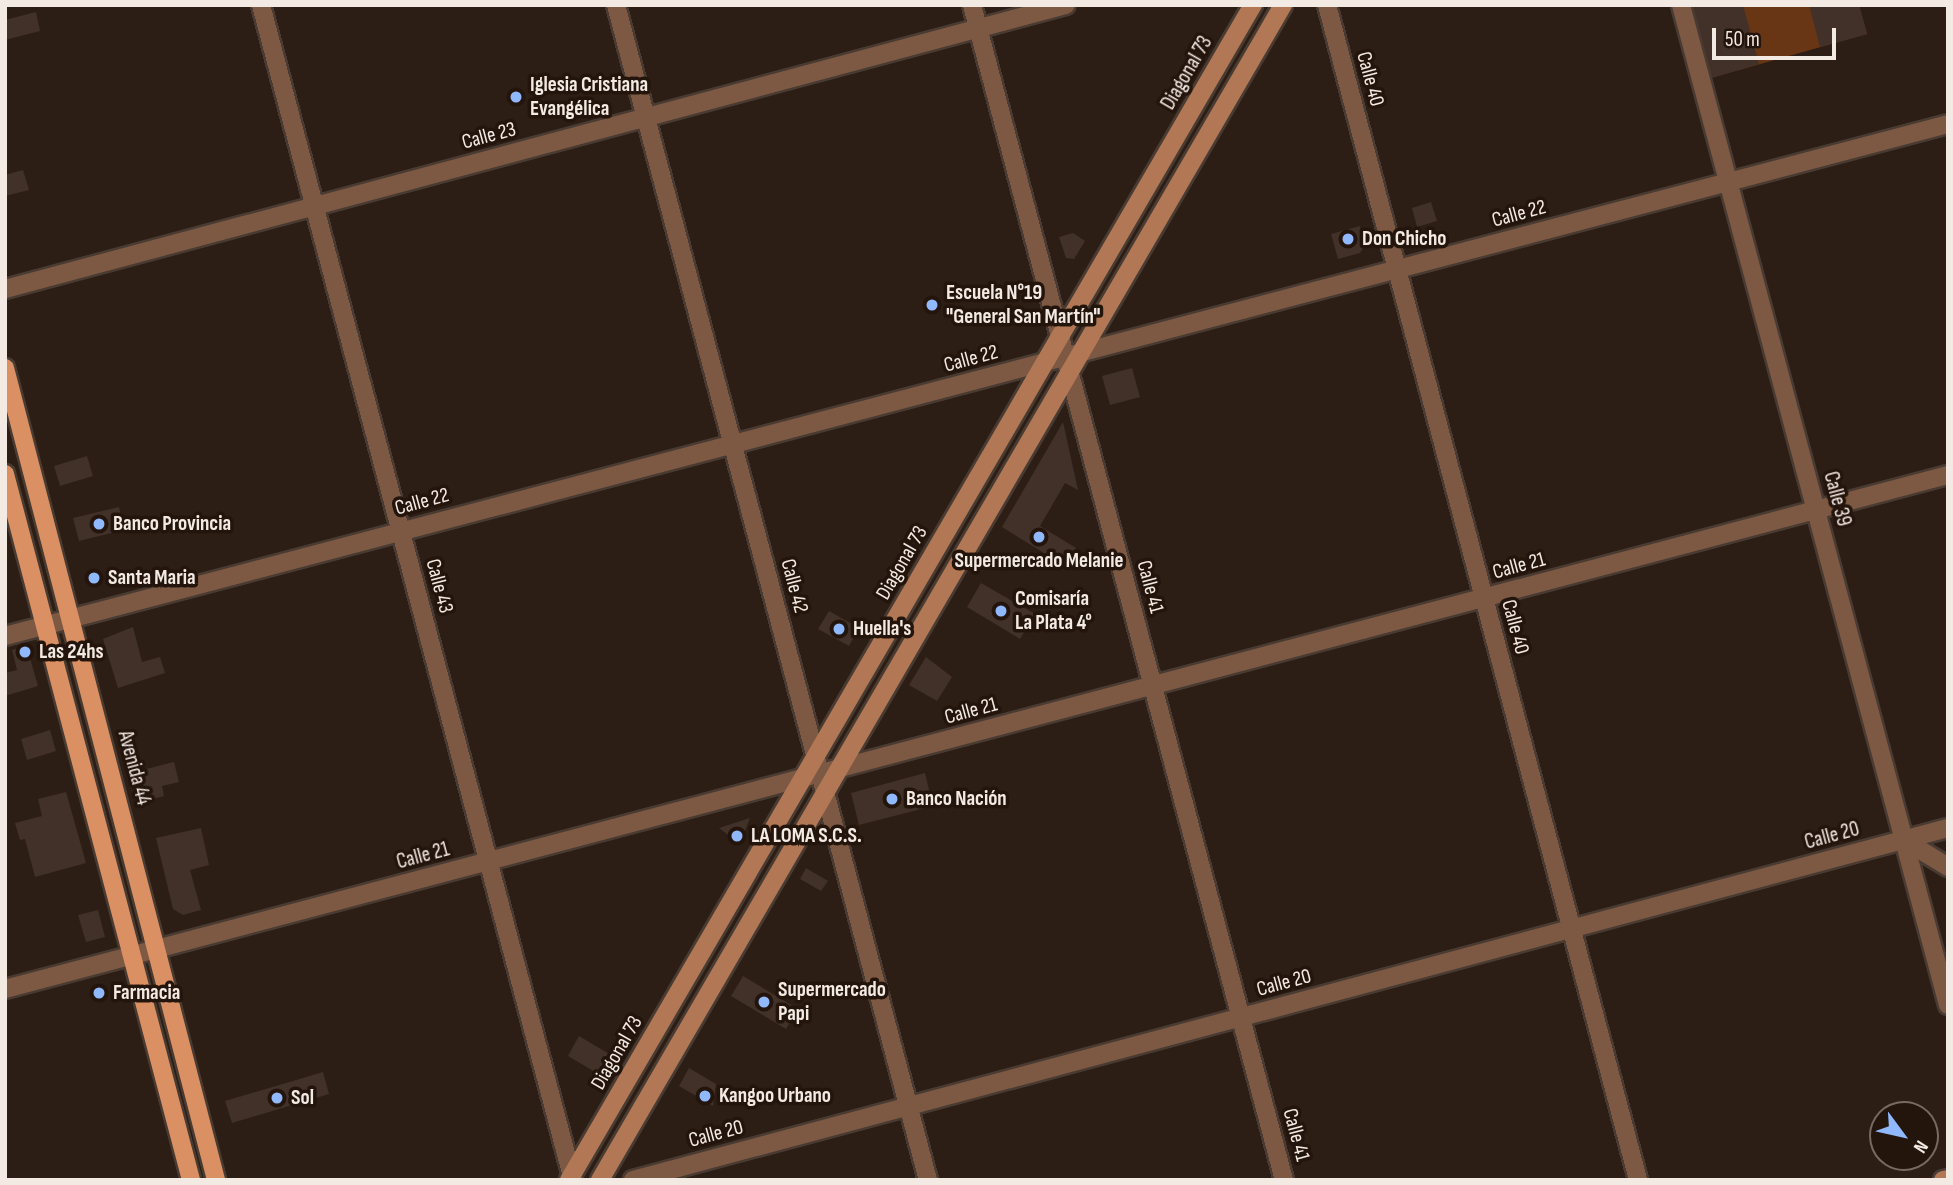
<!DOCTYPE html>
<meta charset="utf-8">
<style>
body{margin:0}
#map{position:relative;width:1953px;height:1185px;overflow:hidden;background:#2d1e15;font-family:"Sofia Sans Condensed",sans-serif}
div>[style]{position:absolute}
.green>*{inset:0;background:#693615}
.building>*{inset:0;background:#413128}
.roads{filter:drop-shadow(2px 0 #493b32) drop-shadow(-2px 0 #493b32) drop-shadow(0 2px #493b32) drop-shadow(0 -2px #493b32)}
.street>*{height:18px;margin:-9px;padding:0 9px;transform-origin:9px;border-radius:9px;background:#7d5944}
.secondary>*{height:18px;margin:-9px;padding:0 9px;transform-origin:9px;border-radius:9px;background:#b27856}
.primary>*{height:18px;margin:-9px;padding:0 9px;transform-origin:9px;border-radius:9px;background:#da9063}
.dots>*{width:19px;height:19px;translate:-50% -50%;box-sizing:border-box;border:4px solid #23150c;border-radius:50%}
span{translate:-50% -50%;white-space:nowrap;text-align:center;line-height:1.15;-webkit-text-stroke:7px #23150c;paint-order:stroke}
.street-label{font-size:21px;color:#f4eae4}
.poi-label{font-size:21px;color:#f4eae4;font-weight:700}
.left{translate:0 -50%;text-align:left}
.frame{position:absolute;inset:0;border:7px solid #f4eae4;pointer-events:none}
.north{position:absolute;left:1869px;top:1101px;width:70px;height:70px;box-sizing:border-box;background:#23150c;border:2px solid #776a62;border-radius:50%;rotate:123deg;font-size:19px;font-weight:700;line-height:28px;text-align:center;color:#f4eae4}
.north::after{content:'';display:block;margin:auto;width:24px;height:32px;background:#90b8fd;clip-path:polygon(50% 0,100% 100%,50% 72%,0 100%)}
.scale{position:absolute;left:1712px;top:28px;width:124px;height:32px;box-sizing:border-box;border:4px solid #f4eae4;border-top:0;padding-left:9px;font-size:21px;line-height:24px;white-space:nowrap;color:#f4eae4;-webkit-text-stroke:5px #23150c;paint-order:stroke}
</style>
<div id="map">
<div class="green">
<div style="clip-path:polygon(1682px 5px,1859px 5px,1867px 34px,1703px 80px)"></div>
</div>
<div class="building">
<div style="clip-path:polygon(1693px 5px,1743px 5px,1759px 64px,1712px 78px)"></div>
<div style="clip-path:polygon(1809px 5px,1859px 5px,1867px 34px,1820px 47px)"></div>
<div style="clip-path:polygon(36px 12px,40px 31px,5px 40px,5px 20px)"></div>
<div style="clip-path:polygon(23px 170px,29px 190px,5px 196px,5px 175px)"></div>
<div style="clip-path:polygon(1431px 202px,1437px 221px,1417px 227px,1412px 208px)"></div>
<div style="clip-path:polygon(1360px 226px,1365px 245px,1360px 253px,1338px 259px,1331px 234px)"></div>
<div style="clip-path:polygon(1073px 233px,1085px 241px,1074px 259px,1066px 258px,1059px 237px)"></div>
<div style="clip-path:polygon(1132px 368px,1140px 397px,1110px 405px,1102px 376px)"></div>
<div style="clip-path:polygon(1063px 422px,1078px 490px,1065px 483px,1040px 526px,1076px 548px,1065px 566px,1002px 527px)"></div>
<div style="clip-path:polygon(87px 456px,93px 476px,60px 486px,54px 466px)"></div>
<div style="clip-path:polygon(119px 507px,124px 530px,79px 541px,73px 518px)"></div>
<div style="clip-path:polygon(981px 583px,1035px 614px,1020px 639px,967px 607px)"></div>
<div style="clip-path:polygon(829px 611px,859px 628px,849px 646px,818px 629px)"></div>
<div style="clip-path:polygon(133px 627px,142px 662px,160px 657px,165px 673px,118px 688px,103px 639px)"></div>
<div style="clip-path:polygon(22px 647px,28px 651px,38px 686px,5px 696px,5px 673px,17px 670px,12px 650px)"></div>
<div style="clip-path:polygon(926px 657px,952px 677px,937px 701px,909px 685px)"></div>
<div style="clip-path:polygon(50px 730px,56px 751px,27px 760px,21px 739px)"></div>
<div style="clip-path:polygon(174px 762px,179px 782px,162px 786px,164px 796px,146px 801px,138px 771px)"></div>
<div style="clip-path:polygon(925px 773px,933px 806px,859px 825px,851px 793px)"></div>
<div style="clip-path:polygon(66px 792px,86px 863px,35px 877px,25px 839px,20px 840px,15px 823px,42px 816px,38px 799px)"></div>
<div style="clip-path:polygon(750px 818px,740px 844px,719px 828px)"></div>
<div style="clip-path:polygon(201px 828px,209px 865px,190px 870px,201px 910px,183px 915px,173px 909px,156px 838px)"></div>
<div style="clip-path:polygon(806px 868px,828px 881px,821px 891px,800px 879px)"></div>
<div style="clip-path:polygon(98px 910px,105px 937px,86px 942px,78px 915px)"></div>
<div style="clip-path:polygon(743px 976px,798px 1009px,786px 1029px,731px 996px)"></div>
<div style="clip-path:polygon(579px 1036px,611px 1055px,600px 1075px,568px 1056px)"></div>
<div style="clip-path:polygon(689px 1068px,716px 1084px,713px 1106px,679px 1086px)"></div>
<div style="clip-path:polygon(323px 1072px,329px 1094px,232px 1123px,225px 1101px)"></div>
</div>
<div class="roads">
<div class="street">
<div style="left:261px;top:5px;width:1216px;rotate:75.13deg"></div>
<div style="left:616px;top:5px;width:1216px;rotate:75.13deg"></div>
<div style="left:972px;top:5px;width:1216px;rotate:75.13deg"></div>
<div style="left:1327px;top:5px;width:1215px;rotate:75.17deg"></div>
<div style="left:1681px;top:5px;width:1035px;rotate:75.05deg"></div>
<div style="left:5px;top:289px;width:1098px;rotate:-14.99deg"></div>
<div style="left:5px;top:636px;width:2009px;rotate:-14.76deg"></div>
<div style="left:1904px;top:840px;width:52px;rotate:31.5deg"></div>
<div style="left:5px;top:989px;width:2010px;rotate:-14.82deg"></div>
<div style="left:633px;top:1180px;width:1361px;rotate:-14.99deg"></div>
</div>
<div class="secondary">
<div style="left:569px;top:1180px;width:1360px;rotate:-59.8deg"></div>
<div style="left:600px;top:1180px;width:1359px;rotate:-59.83deg"></div>
<div style="left:1943px;top:1180px;width:5px;rotate:-11deg"></div>
</div>
<div class="primary">
<div style="left:5px;top:368px;width:839px;rotate:75.43deg"></div>
<div style="left:5px;top:474px;width:730px;rotate:75.24deg"></div>
</div>
</div>
<div class="dots">
<div style="left:516px;top:97px;background:#90b8fd"></div>
<div style="left:1348px;top:239px;background:#90b8fd"></div>
<div style="left:932px;top:305px;background:#90b8fd"></div>
<div style="left:99px;top:524px;background:#90b8fd"></div>
<div style="left:1039px;top:537px;background:#90b8fd"></div>
<div style="left:94px;top:578px;background:#90b8fd"></div>
<div style="left:1001px;top:611px;background:#90b8fd"></div>
<div style="left:839px;top:629px;background:#90b8fd"></div>
<div style="left:25px;top:652px;background:#90b8fd"></div>
<div style="left:892px;top:799px;background:#90b8fd"></div>
<div style="left:737px;top:836px;background:#90b8fd"></div>
<div style="left:99px;top:993px;background:#90b8fd"></div>
<div style="left:764px;top:1002px;background:#90b8fd"></div>
<div style="left:705px;top:1096px;background:#90b8fd"></div>
<div style="left:277px;top:1098px;background:#90b8fd"></div>
</div>
<div class="street-label">
<span style="left:1187px;top:73px;rotate:-60deg">Diagonal 73</span>
<span style="left:1370px;top:79px;rotate:75deg">Calle 40</span>
<span style="left:489px;top:136px;rotate:-15deg">Calle 23</span>
<span style="left:1519px;top:214px;rotate:-15deg">Calle 22</span>
<span style="left:971px;top:359px;rotate:-15deg">Calle 22</span>
<span style="left:1837px;top:499px;rotate:75deg">Calle 39</span>
<span style="left:422px;top:502px;rotate:-15deg">Calle 22</span>
<span style="left:902px;top:563px;rotate:-60deg">Diagonal 73</span>
<span style="left:1519px;top:566px;rotate:-15deg">Calle 21</span>
<span style="left:439px;top:586px;rotate:75deg">Calle 43</span>
<span style="left:794px;top:586px;rotate:75deg">Calle 42</span>
<span style="left:1150px;top:587px;rotate:75deg">Calle 41</span>
<span style="left:1515px;top:627px;rotate:75deg">Calle 40</span>
<span style="left:971px;top:711px;rotate:-15deg">Calle 21</span>
<span style="left:134px;top:768px;rotate:75deg">Avenida 44</span>
<span style="left:1832px;top:836px;rotate:-15deg">Calle 20</span>
<span style="left:423px;top:856px;rotate:-15deg">Calle 21</span>
<span style="left:1284px;top:983px;rotate:-15deg">Calle 20</span>
<span style="left:617px;top:1053px;rotate:-60deg">Diagonal 73</span>
<span style="left:716px;top:1134px;rotate:-15deg">Calle 20</span>
<span style="left:1296px;top:1135px;rotate:75deg">Calle 41</span>
</div>
<div class="poi-label">
<span class="left" style="left:530px;top:97px">Iglesia Cristiana<br>Evangélica</span>
<span class="left" style="left:1362px;top:239px">Don Chicho</span>
<span class="left" style="left:946px;top:305px">Escuela N°19<br>"General San Martín"</span>
<span class="left" style="left:113px;top:524px">Banco Provincia</span>
<span style="left:1039px;top:561px">Supermercado Melanie</span>
<span class="left" style="left:108px;top:578px">Santa Maria</span>
<span class="left" style="left:1015px;top:611px">Comisaría<br>La Plata 4°</span>
<span class="left" style="left:853px;top:629px">Huella's</span>
<span class="left" style="left:39px;top:652px">Las 24hs</span>
<span class="left" style="left:906px;top:799px">Banco Nación</span>
<span class="left" style="left:751px;top:836px">LA LOMA S.C.S.</span>
<span class="left" style="left:778px;top:1002px">Supermercado<br>Papi</span>
<span class="left" style="left:113px;top:993px">Farmacia</span>
<span class="left" style="left:719px;top:1096px">Kangoo Urbano</span>
<span class="left" style="left:291px;top:1098px">Sol</span>
</div>
<div class="frame"></div>
<div class="north">N</div>
<div class="scale">50 m</div>
</div>
